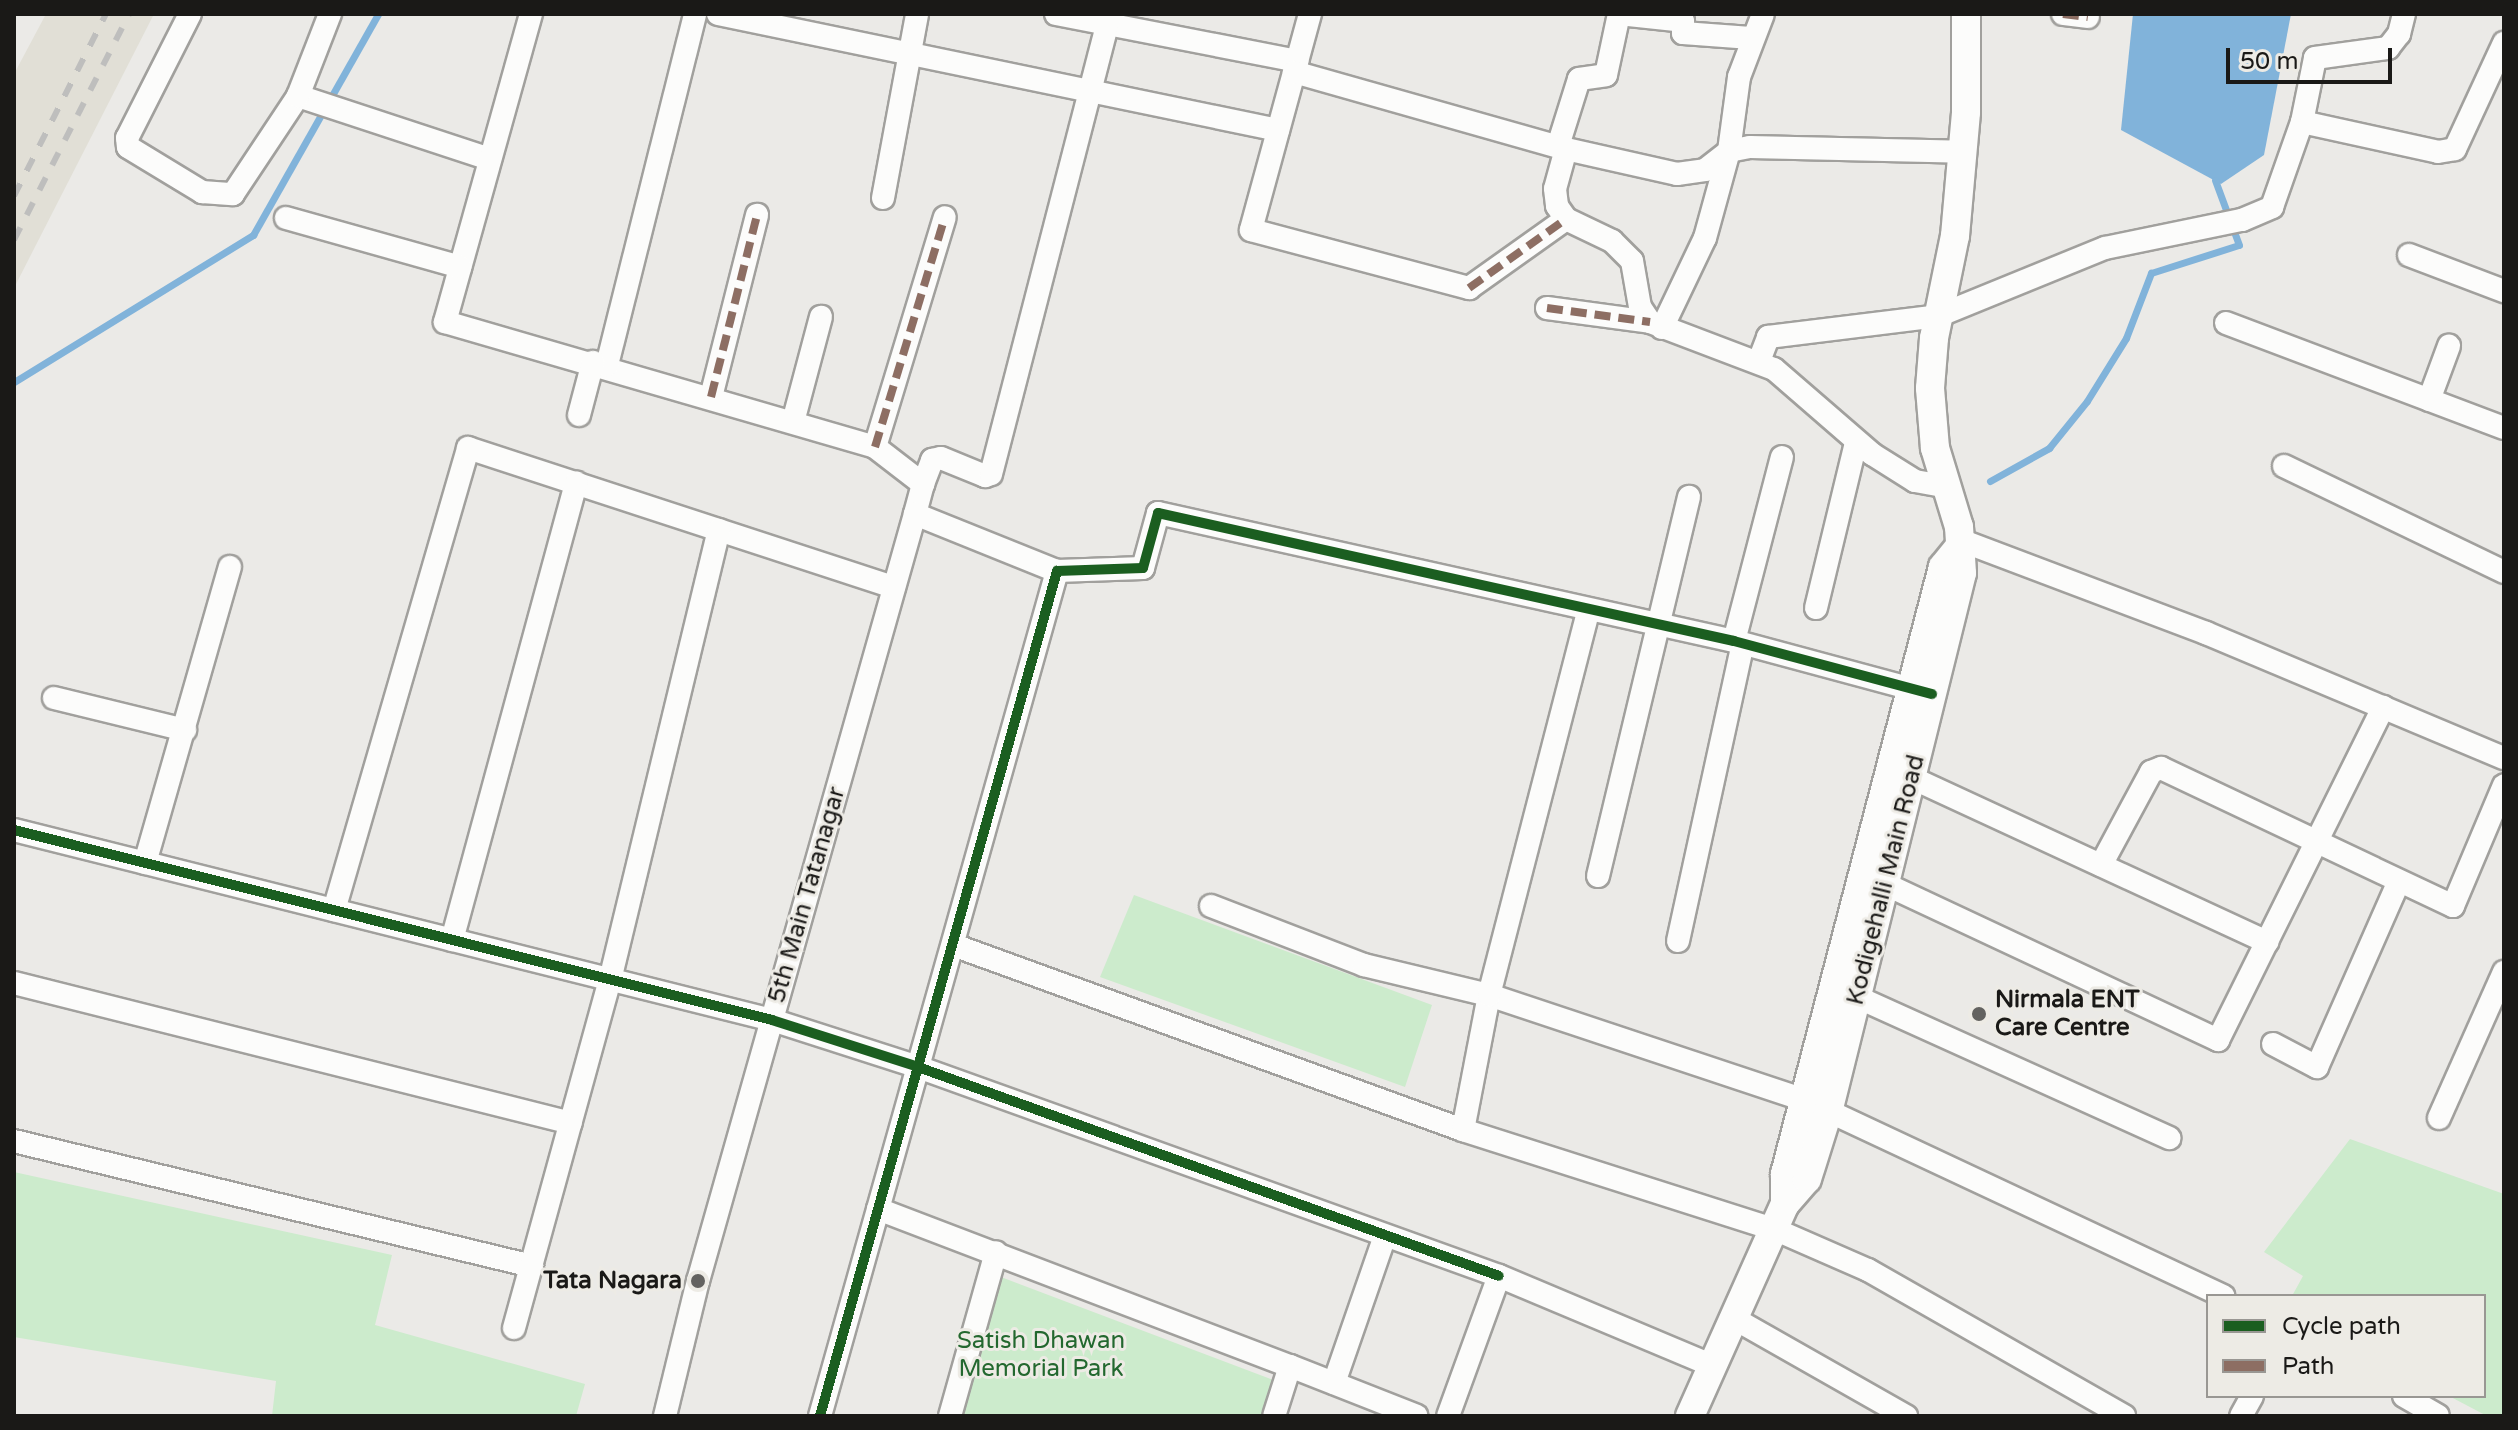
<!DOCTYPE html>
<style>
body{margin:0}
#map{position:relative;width:2518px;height:1430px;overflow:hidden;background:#ebeae7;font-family:"Varela Round",sans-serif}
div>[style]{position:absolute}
.built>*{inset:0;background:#e1dfd6}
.green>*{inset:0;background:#ccebcc}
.water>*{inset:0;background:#81b3da}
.stream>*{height:7px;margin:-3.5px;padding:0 3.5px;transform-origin:3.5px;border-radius:3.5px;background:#81b3da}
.roads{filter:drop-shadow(2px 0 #a1a09d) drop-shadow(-2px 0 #a1a09d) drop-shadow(0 2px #a1a09d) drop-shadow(0 -2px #a1a09d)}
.minor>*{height:22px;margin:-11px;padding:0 11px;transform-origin:11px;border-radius:11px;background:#fcfcfb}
.tertiary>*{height:28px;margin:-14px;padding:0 14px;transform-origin:14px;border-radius:14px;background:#fcfcfb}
.rail>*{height:6px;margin-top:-3px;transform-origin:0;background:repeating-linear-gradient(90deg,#bebebd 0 14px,transparent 0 28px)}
.quiet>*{height:8px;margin-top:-4px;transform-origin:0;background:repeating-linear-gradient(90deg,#8d6e63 0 16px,transparent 0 24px)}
.cycleway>*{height:10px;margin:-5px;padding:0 5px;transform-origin:5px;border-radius:5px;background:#1b5e20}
.dots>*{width:22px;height:22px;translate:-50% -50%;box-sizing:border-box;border:4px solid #edebe5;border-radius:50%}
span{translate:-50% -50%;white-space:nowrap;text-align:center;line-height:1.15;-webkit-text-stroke:6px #edebe5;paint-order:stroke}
.street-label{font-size:24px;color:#1a1917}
.poi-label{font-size:24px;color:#1a1917;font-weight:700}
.left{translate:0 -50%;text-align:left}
.right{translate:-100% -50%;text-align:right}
.park-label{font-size:24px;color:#23682f}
.frame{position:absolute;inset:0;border:16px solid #1a1917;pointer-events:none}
.legend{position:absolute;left:2206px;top:1294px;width:280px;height:104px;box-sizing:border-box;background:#edebe5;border:2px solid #999793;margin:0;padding:10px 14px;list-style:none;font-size:24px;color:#1a1917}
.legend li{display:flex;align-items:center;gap:16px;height:40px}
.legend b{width:40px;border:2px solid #999793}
.scale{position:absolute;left:2226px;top:48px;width:166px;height:36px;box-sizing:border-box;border:4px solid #1a1917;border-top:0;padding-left:10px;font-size:24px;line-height:28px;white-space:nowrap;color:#1a1917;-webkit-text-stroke:6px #edebe5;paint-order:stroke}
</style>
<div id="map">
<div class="built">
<div style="clip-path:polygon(46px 14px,154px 14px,14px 288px,14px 74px)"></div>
</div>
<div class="green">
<div style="clip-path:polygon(1134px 895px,1432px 1005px,1405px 1087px,1100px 977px)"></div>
<div style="clip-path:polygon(2350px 1139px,2504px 1194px,2504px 1416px,2487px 1416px,2449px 1396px,2484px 1396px,2484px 1296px,2292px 1296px,2303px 1276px,2264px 1252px)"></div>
<div style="clip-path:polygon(14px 1172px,392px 1255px,375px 1325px,585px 1384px,576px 1416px,272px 1416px,276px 1381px,14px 1337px)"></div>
<div style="clip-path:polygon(1001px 1277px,1273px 1380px,1261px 1416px,961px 1416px)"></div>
</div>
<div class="water">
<div style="clip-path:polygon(2133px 14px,2291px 14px,2264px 155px,2221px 184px,2121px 130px)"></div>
</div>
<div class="stream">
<div style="left:14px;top:382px;width:281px;rotate:-31.6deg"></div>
<div style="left:253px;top:235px;width:254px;rotate:-60.5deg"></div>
<div style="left:1990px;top:481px;width:68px;rotate:-29.2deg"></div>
<div style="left:2049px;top:448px;width:60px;rotate:-51deg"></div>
<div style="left:2087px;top:401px;width:74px;rotate:-58.2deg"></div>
<div style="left:2126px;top:338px;width:70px;rotate:-69deg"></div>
<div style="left:2151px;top:273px;width:92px;rotate:-17.7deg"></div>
<div style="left:2239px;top:245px;width:69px;rotate:-110.3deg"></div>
</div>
<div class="roads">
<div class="minor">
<div style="left:190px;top:14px;width:139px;rotate:116.9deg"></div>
<div style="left:127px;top:138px;width:9px;rotate:84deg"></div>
<div style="left:128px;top:147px;width:87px;rotate:31.3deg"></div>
<div style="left:202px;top:192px;width:31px;rotate:4deg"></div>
<div style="left:233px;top:194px;width:118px;rotate:-56.4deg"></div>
<div style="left:298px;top:96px;width:202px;rotate:18.2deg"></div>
<div style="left:531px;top:14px;width:320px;rotate:105.6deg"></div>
<div style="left:445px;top:322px;width:448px;rotate:16.2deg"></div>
<div style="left:875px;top:447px;width:61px;rotate:37.6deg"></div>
<div style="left:923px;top:484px;width:31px;rotate:105deg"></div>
<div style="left:915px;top:514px;width:153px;rotate:21.9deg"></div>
<div style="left:718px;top:14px;width:572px;rotate:11.7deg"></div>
<div style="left:1056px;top:14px;width:246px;rotate:11deg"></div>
<div style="left:1310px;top:14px;width:224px;rotate:105.3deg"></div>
<div style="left:1251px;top:230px;width:226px;rotate:14.9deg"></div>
<div style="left:1469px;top:288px;width:119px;rotate:-35.4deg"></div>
<div style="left:1619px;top:14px;width:64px;rotate:6.2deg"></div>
<div style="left:1683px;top:21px;width:12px;rotate:90deg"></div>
<div style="left:1683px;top:33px;width:68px;rotate:4.2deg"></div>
<div style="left:2063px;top:14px;width:25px;rotate:7deg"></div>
<div style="left:1294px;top:72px;width:283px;rotate:15.8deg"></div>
<div style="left:1566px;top:149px;width:114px;rotate:12.7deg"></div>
<div style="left:1677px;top:174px;width:28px;rotate:-8deg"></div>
<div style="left:1705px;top:170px;width:31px;rotate:-38deg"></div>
<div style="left:1729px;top:151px;width:21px;rotate:-11deg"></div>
<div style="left:1750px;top:147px;width:213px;rotate:1.3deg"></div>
<div style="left:298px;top:96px;width:88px;rotate:-68.7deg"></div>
<div style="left:2302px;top:122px;width:139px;rotate:12.4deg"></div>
<div style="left:2438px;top:152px;width:17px;rotate:-10deg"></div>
<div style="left:2455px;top:149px;width:117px;rotate:-65.2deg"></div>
<div style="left:1558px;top:146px;width:70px;rotate:-72.6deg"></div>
<div style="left:1579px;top:79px;width:27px;rotate:-8deg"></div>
<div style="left:1606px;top:75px;width:62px;rotate:-78deg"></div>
<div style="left:1566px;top:149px;width:41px;rotate:105.4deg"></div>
<div style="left:1555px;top:189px;width:17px;rotate:83deg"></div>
<div style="left:1557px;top:206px;width:16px;rotate:55deg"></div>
<div style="left:1566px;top:219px;width:51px;rotate:25.6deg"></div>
<div style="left:1612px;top:241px;width:28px;rotate:45deg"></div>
<div style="left:1632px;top:261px;width:47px;rotate:80.1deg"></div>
<div style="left:1640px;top:307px;width:18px;rotate:56deg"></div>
<div style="left:1650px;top:322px;width:133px;rotate:20.8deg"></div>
<div style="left:1774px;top:369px;width:130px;rotate:40.9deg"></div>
<div style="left:1872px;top:454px;width:51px;rotate:32.1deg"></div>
<div style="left:1915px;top:481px;width:28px;rotate:10deg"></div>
<div style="left:883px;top:198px;width:187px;rotate:-79.5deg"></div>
<div style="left:286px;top:218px;width:181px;rotate:15.7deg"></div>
<div style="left:2409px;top:255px;width:102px;rotate:20.8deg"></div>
<div style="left:1547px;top:308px;width:104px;rotate:7.7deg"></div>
<div style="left:2226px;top:323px;width:297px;rotate:20.7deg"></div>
<div style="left:1662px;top:328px;width:100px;rotate:-64.5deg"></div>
<div style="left:1705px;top:238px;width:90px;rotate:-74.6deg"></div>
<div style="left:1729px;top:151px;width:75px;rotate:-82.3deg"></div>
<div style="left:1739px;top:77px;width:67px;rotate:-69.1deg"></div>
<div style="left:1759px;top:361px;width:26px;rotate:-69deg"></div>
<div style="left:1768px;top:337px;width:171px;rotate:-7deg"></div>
<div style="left:1938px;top:316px;width:180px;rotate:-22.2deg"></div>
<div style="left:2105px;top:248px;width:140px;rotate:-11.6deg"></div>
<div style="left:2242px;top:220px;width:33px;rotate:-23deg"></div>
<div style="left:2272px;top:207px;width:90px;rotate:-70.6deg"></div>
<div style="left:2302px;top:122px;width:65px;rotate:-78.5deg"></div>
<div style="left:2315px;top:58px;width:74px;rotate:-7.8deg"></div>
<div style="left:2388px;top:48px;width:18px;rotate:-52deg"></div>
<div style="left:2399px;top:34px;width:21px;rotate:-76deg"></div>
<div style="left:607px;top:365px;width:362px;rotate:-75.9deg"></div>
<div style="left:711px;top:397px;width:188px;rotate:-75.8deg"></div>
<div style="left:2429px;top:400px;width:58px;rotate:-69.7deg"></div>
<div style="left:579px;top:415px;width:55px;rotate:-75.2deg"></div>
<div style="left:793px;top:422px;width:109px;rotate:-75.1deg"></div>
<div style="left:875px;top:447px;width:240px;rotate:-73.1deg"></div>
<div style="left:2284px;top:466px;width:244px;rotate:25.7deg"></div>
<div style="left:923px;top:484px;width:26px;rotate:-69deg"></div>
<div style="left:932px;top:460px;width:9px;rotate:-13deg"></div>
<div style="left:941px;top:458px;width:48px;rotate:22.2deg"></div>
<div style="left:985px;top:476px;width:6px;rotate:-18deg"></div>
<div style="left:991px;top:474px;width:475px;rotate:-75.5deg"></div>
<div style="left:1960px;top:540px;width:263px;rotate:20.7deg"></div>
<div style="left:2206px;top:633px;width:323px;rotate:22.8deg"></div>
<div style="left:1816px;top:608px;width:170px;rotate:-76.4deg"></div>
<div style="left:1734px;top:641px;width:190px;rotate:-75.4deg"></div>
<div style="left:54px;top:698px;width:135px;rotate:13.7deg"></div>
<div style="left:1897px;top:771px;width:408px;rotate:24.8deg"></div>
<div style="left:14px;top:830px;width:781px;rotate:14.07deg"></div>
<div style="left:772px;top:1020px;width:153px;rotate:17.8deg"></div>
<div style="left:918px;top:1067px;width:617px;rotate:19.78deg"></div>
<div style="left:145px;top:863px;width:308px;rotate:-74deg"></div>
<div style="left:2101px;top:865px;width:106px;rotate:-61.7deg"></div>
<div style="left:2151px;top:772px;width:11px;rotate:-22deg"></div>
<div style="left:2161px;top:768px;width:323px;rotate:25.3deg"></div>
<div style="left:2453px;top:906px;width:131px;rotate:-67.1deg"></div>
<div style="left:1598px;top:876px;width:390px;rotate:-76.5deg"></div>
<div style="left:1885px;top:884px;width:368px;rotate:25.1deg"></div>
<div style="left:2218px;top:1040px;width:372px;rotate:-63.6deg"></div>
<div style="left:1211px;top:906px;width:164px;rotate:21.1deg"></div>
<div style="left:1364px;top:965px;width:129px;rotate:13.5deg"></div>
<div style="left:1489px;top:995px;width:335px;rotate:18.4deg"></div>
<div style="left:1807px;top:1101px;width:460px;rotate:25.1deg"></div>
<div style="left:334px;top:910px;width:481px;rotate:-73.8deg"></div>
<div style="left:468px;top:448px;width:448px;rotate:18.1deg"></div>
<div style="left:452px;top:940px;width:474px;rotate:-74.8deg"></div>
<div style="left:1678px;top:941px;width:304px;rotate:-77.7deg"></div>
<div style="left:956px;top:946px;width:539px;rotate:19.95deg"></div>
<div style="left:1463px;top:1130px;width:326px;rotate:17.7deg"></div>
<div style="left:1774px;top:1229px;width:103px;rotate:23.6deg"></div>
<div style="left:1868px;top:1270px;width:295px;rotate:29.7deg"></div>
<div style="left:14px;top:983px;width:574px;rotate:14.11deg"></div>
<div style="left:1857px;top:997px;width:343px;rotate:24.3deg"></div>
<div style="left:2273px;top:1044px;width:50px;rotate:27.6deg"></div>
<div style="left:2317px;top:1067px;width:203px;rotate:-66.2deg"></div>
<div style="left:2439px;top:1118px;width:160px;rotate:-66deg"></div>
<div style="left:1463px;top:1130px;width:137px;rotate:-79.1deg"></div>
<div style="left:1489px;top:995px;width:397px;rotate:-75.5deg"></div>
<div style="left:14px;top:1141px;width:533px;rotate:13.57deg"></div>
<div style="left:878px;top:1209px;width:441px;rotate:20.9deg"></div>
<div style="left:1290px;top:1366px;width:52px;rotate:107.7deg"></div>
<div style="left:1735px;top:1319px;width:197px;rotate:29.6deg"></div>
<div style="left:514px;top:1328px;width:361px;rotate:-74.6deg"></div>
<div style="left:610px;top:980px;width:463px;rotate:-76.4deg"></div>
<div style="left:1290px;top:1366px;width:136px;rotate:21.5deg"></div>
<div style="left:1334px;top:1383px;width:156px;rotate:-70.9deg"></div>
<div style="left:2404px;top:1396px;width:39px;rotate:30deg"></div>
<div style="left:665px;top:1416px;width:139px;rotate:-76.3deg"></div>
<div style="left:698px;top:1281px;width:797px;rotate:-74.2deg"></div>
<div style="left:820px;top:1416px;width:878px;rotate:-74.33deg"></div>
<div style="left:1057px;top:571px;width:86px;rotate:-2deg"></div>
<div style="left:1143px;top:568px;width:57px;rotate:-74.7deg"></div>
<div style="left:1158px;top:513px;width:590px;rotate:12.53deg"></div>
<div style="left:1734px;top:641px;width:200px;rotate:15.1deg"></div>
<div style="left:950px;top:1416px;width:170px;rotate:-74.3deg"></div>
<div style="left:1448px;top:1416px;width:149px;rotate:-70deg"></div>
<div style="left:1499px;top:1276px;width:232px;rotate:22.8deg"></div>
<div style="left:2241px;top:1416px;width:23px;rotate:-61deg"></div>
</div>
<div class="tertiary">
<div style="left:1785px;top:1204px;width:30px;rotate:-90deg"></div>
<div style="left:1785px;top:1174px;width:627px;rotate:-75.41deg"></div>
<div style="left:1943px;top:567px;width:27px;rotate:-51deg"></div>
<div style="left:1690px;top:1416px;width:232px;rotate:-65.9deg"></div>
<div style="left:1785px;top:1204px;width:33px;rotate:-49deg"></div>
<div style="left:1807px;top:1179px;width:70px;rotate:-72.6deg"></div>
<div style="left:1828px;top:1112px;width:555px;rotate:-76.04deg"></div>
<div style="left:1962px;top:573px;width:46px;rotate:-93.7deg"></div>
<div style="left:1959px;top:527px;width:83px;rotate:-106.9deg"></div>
<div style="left:1935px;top:448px;width:60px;rotate:-94.8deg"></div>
<div style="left:1930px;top:388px;width:50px;rotate:-85.4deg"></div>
<div style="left:1934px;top:338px;width:104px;rotate:-78.4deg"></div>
<div style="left:1955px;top:236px;width:124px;rotate:-84.9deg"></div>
<div style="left:1966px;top:112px;width:98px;rotate:-90deg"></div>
</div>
</div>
<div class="rail">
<div style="left:14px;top:196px;width:204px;rotate:-63.2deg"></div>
<div style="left:14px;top:240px;width:254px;rotate:-63deg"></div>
</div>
<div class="quiet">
<div style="left:2063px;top:14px;width:25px;rotate:7deg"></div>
<div style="left:1469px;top:288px;width:119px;rotate:-35.4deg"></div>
<div style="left:1547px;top:308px;width:104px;rotate:7.7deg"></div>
<div style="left:711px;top:397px;width:188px;rotate:-75.8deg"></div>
<div style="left:875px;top:447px;width:240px;rotate:-73.1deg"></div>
</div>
<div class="cycleway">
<div style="left:14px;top:830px;width:781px;rotate:14.07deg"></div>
<div style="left:772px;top:1020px;width:153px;rotate:17.8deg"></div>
<div style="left:918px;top:1067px;width:617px;rotate:19.78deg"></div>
<div style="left:820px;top:1416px;width:878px;rotate:-74.33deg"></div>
<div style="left:1057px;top:571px;width:86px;rotate:-2deg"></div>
<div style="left:1143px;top:568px;width:57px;rotate:-74.7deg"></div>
<div style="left:1158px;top:513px;width:590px;rotate:12.53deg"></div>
<div style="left:1734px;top:641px;width:205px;rotate:15deg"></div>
</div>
<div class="dots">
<div style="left:1979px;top:1014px;background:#636260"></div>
<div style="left:698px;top:1281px;background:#636260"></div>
</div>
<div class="street-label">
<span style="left:1886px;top:880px;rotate:-76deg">Kodigehalli Main Road</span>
<span style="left:807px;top:895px;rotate:-74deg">5th Main Tatanagar</span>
</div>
<div class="poi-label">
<span class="left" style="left:1995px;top:1014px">Nirmala ENT<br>Care Centre</span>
<span class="right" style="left:682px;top:1281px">Tata Nagara</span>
</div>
<div class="park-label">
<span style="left:1041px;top:1355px">Satish Dhawan<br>Memorial Park</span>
</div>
<div class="frame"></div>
<ul class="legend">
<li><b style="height:10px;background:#1b5e20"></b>Cycle path</li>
<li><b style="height:10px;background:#8d6e63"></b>Path</li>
</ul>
<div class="scale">50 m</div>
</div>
